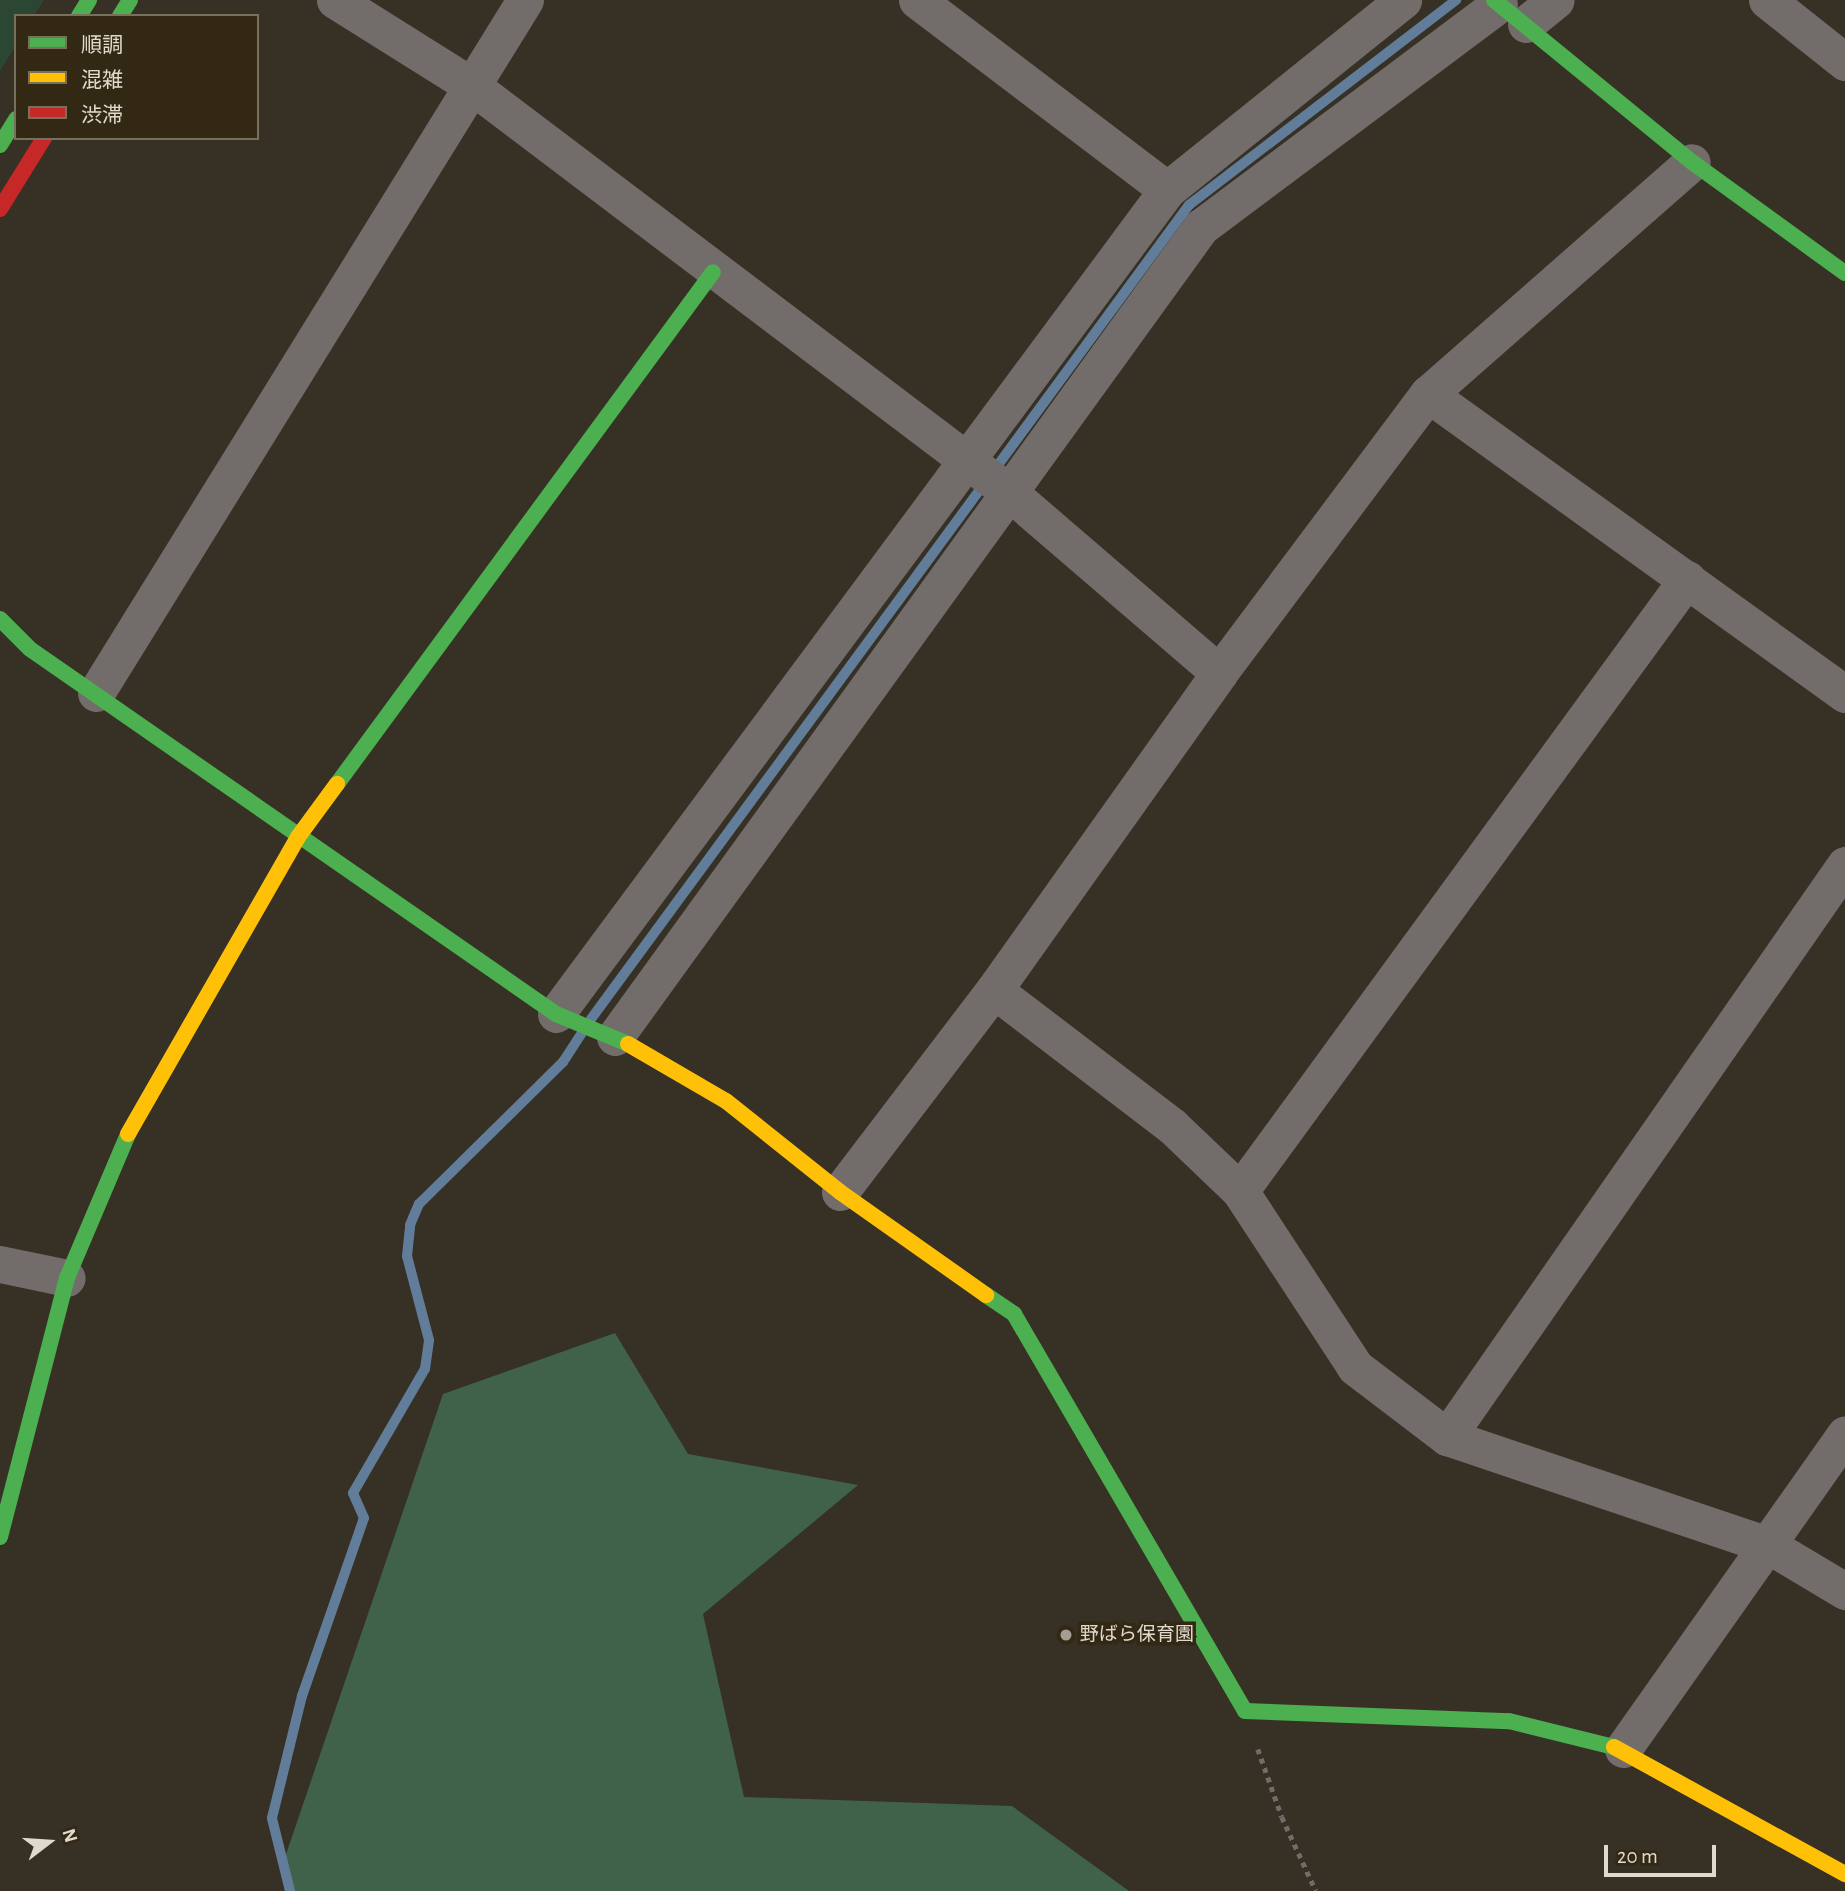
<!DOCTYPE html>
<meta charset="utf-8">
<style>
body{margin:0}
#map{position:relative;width:1845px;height:1891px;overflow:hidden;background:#363025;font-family:"Alegreya Sans","Noto Sans JP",sans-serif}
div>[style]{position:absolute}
.green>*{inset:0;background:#2b4633}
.forest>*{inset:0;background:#40624a}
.stream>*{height:10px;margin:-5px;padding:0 5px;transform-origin:5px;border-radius:5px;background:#617d9a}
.path>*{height:4.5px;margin-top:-2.25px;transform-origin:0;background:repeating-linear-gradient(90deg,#706c67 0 5px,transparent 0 10px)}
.street>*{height:37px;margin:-18.5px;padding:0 18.5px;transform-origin:18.5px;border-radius:18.5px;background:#726c6a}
.fast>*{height:16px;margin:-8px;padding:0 8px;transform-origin:8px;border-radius:8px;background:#4caf50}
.slow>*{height:16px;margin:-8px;padding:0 8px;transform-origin:8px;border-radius:8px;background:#ffc107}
.jam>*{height:16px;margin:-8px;padding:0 8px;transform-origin:8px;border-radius:8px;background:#c62828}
.dots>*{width:19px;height:19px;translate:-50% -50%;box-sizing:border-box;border:4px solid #332813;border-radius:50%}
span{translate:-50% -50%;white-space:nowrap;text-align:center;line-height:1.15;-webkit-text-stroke:7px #332813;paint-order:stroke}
.poi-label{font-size:19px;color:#e0d9cd}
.left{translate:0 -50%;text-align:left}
.legend{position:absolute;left:14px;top:14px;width:245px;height:126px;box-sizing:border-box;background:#332813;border:2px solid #786f5d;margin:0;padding:9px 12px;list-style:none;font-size:21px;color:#e0d9cd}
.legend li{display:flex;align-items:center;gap:14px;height:35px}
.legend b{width:35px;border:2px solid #786f5d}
.north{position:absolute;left:14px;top:1807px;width:70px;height:70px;-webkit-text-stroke:5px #332813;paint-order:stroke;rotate:73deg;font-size:19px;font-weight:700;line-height:28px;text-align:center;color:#e0d9cd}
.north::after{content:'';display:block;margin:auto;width:24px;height:32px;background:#e0d9cd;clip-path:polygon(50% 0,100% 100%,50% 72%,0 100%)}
.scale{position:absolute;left:1604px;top:1845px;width:112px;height:32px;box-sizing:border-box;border:4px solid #e0d9cd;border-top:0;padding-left:9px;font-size:21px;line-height:24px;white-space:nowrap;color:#e0d9cd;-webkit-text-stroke:5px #332813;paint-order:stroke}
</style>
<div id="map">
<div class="green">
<div style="clip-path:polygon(0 0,44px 0,34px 16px,16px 16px,16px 45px,0 71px)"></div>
</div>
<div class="forest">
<div style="clip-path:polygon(615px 1333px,688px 1454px,858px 1485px,703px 1614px,744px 1797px,1012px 1806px,1129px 1891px,285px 1891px,282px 1866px,443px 1394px)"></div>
</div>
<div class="stream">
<div style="left:591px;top:1019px;width:1010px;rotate:-53.7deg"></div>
<div style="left:1189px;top:205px;width:337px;rotate:-37.5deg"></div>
<div style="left:290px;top:1891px;width:75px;rotate:-103.9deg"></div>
<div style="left:272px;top:1818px;width:126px;rotate:-76.2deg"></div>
<div style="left:302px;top:1696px;width:188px;rotate:-70.8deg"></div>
<div style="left:364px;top:1518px;width:27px;rotate:-114deg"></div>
<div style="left:353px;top:1493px;width:143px;rotate:-59.9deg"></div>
<div style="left:425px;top:1369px;width:29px;rotate:-82deg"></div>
<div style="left:429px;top:1340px;width:87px;rotate:-104.7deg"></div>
<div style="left:407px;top:1256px;width:31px;rotate:-84deg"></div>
<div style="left:410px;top:1225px;width:23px;rotate:-67deg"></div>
<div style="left:419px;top:1204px;width:202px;rotate:-44.6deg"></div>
<div style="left:563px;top:1062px;width:35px;rotate:-57deg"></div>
</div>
<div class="path">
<div style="left:1258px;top:1749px;width:72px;rotate:70.6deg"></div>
<div style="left:1282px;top:1817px;width:81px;rotate:65.3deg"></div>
</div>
<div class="street">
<div style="left:335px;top:0;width:162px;rotate:32.1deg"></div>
<div style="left:472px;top:86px;width:675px;rotate:37.11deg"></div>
<div style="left:1010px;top:493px;width:276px;rotate:40.7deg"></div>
<div style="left:917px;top:0;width:314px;rotate:37.2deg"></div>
<div style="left:1767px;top:0;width:100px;rotate:38.5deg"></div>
<div style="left:1526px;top:24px;width:38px;rotate:-39deg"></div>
<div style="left:1428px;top:394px;width:514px;rotate:35.73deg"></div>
<div style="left:96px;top:693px;width:815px;rotate:-58.24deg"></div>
<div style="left:994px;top:990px;width:224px;rotate:37.4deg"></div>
<div style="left:1172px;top:1126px;width:94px;rotate:43.7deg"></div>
<div style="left:1240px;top:1191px;width:210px;rotate:56.8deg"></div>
<div style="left:1355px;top:1367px;width:116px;rotate:37.3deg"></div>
<div style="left:1447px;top:1437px;width:339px;rotate:18.6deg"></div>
<div style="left:1768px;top:1545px;width:90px;rotate:30.9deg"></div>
<div style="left:556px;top:1014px;width:1026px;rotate:-53.44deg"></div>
<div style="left:1167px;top:190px;width:303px;rotate:-38.8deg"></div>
<div style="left:615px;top:1037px;width:1000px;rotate:-54.12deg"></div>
<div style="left:1201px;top:227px;width:372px;rotate:-36.8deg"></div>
<div style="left:1240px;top:1191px;width:758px;rotate:-53.86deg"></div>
<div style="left:840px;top:1192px;width:254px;rotate:-52.7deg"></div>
<div style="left:994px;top:990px;width:389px;rotate:-54.6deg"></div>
<div style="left:1219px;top:673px;width:349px;rotate:-53.2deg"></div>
<div style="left:1428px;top:394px;width:351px;rotate:-41.3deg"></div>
<div style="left:0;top:1264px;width:68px;rotate:11.8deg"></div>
<div style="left:1447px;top:1437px;width:697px;rotate:-55.17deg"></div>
<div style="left:1623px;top:1749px;width:385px;rotate:-54.8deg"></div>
</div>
<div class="fast">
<div style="left:1494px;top:0;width:256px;rotate:39.3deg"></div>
<div style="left:1692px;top:162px;width:189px;rotate:36deg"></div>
<div style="left:79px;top:16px;width:19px;rotate:-58deg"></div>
<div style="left:120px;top:16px;width:19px;rotate:-58deg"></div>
<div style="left:0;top:145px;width:31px;rotate:-58deg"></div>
<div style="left:0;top:619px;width:42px;rotate:45deg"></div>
<div style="left:30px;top:649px;width:640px;rotate:34.76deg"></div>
<div style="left:556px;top:1014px;width:78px;rotate:22.6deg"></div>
<div style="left:337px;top:784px;width:635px;rotate:-53.71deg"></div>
<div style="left:986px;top:1295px;width:34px;rotate:34deg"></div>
<div style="left:1014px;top:1314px;width:459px;rotate:59.8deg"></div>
<div style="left:1245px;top:1711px;width:264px;rotate:2.2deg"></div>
<div style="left:1509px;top:1721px;width:108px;rotate:13.9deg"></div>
<div style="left:0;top:1537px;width:268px;rotate:-75.5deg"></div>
<div style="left:67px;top:1278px;width:156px;rotate:-67deg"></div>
</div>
<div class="slow">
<div style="left:628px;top:1044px;width:113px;rotate:30.2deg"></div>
<div style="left:726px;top:1101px;width:146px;rotate:38.6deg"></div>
<div style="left:840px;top:1192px;width:179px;rotate:35.2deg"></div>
<div style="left:128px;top:1134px;width:342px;rotate:-60.2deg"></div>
<div style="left:298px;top:837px;width:66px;rotate:-53.7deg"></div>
<div style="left:1614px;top:1747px;width:264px;rotate:28.8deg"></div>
</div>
<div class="jam">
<div style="left:0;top:209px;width:84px;rotate:-58.2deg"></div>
</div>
<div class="dots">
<div style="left:1066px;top:1635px;background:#a49e92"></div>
</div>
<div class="poi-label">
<span class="left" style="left:1080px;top:1635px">野ばら保育園</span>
</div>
<ul class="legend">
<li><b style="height:9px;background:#4caf50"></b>順調</li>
<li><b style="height:9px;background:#ffc107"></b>混雑</li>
<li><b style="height:9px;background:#c62828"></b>渋滞</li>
</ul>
<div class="north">N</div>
<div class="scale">20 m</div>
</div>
